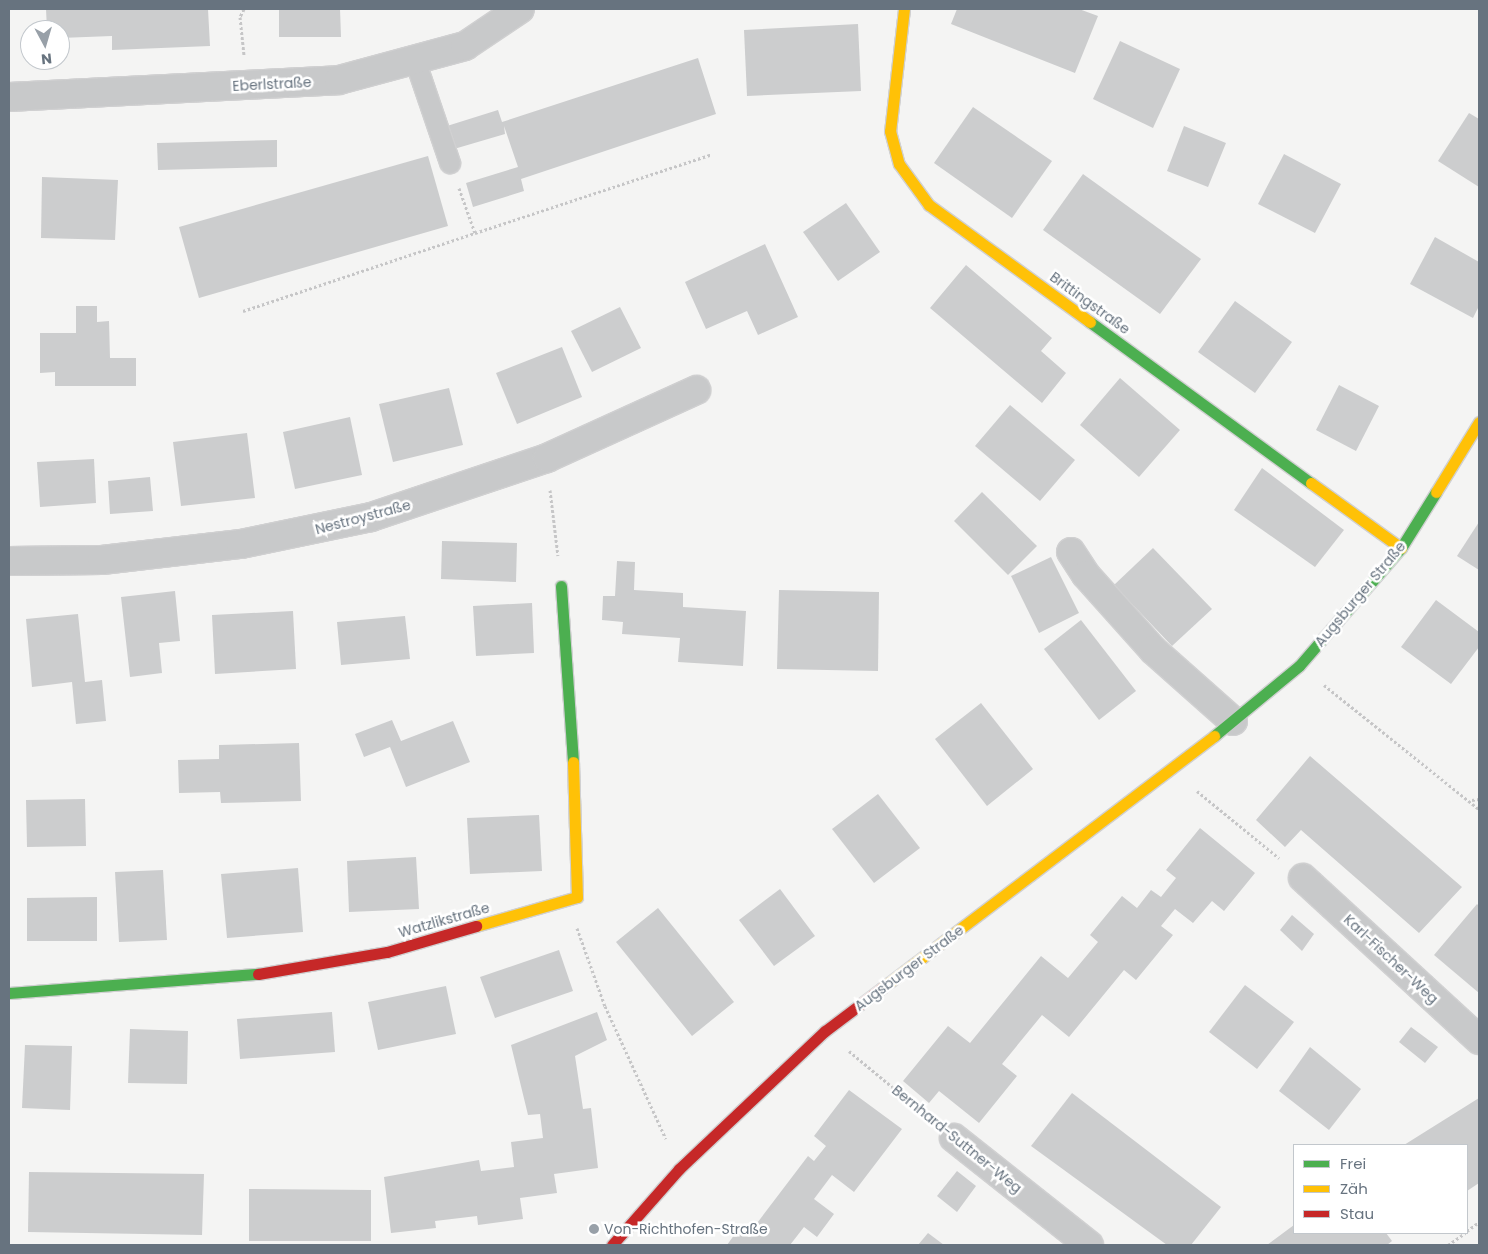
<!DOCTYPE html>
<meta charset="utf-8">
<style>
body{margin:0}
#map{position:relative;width:1488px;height:1254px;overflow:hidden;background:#f4f4f3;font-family:Poppins,sans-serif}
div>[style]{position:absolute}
.building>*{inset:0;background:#cccdce}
.path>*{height:3px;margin-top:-1.5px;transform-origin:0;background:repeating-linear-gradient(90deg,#c6c6c7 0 2.5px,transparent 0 5px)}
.roads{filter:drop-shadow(1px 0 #d0d0d1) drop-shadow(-1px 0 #d0d0d1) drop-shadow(0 1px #d0d0d1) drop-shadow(0 -1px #d0d0d1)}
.lane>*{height:20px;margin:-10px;padding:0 10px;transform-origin:10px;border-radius:10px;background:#c8c9ca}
.street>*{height:28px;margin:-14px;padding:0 14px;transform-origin:14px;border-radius:14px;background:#c8c9ca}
.fast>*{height:11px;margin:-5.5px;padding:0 5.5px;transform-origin:5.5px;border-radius:5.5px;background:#4caf50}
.slow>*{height:11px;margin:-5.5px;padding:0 5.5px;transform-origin:5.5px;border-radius:5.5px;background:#ffc107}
.jam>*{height:11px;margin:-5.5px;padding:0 5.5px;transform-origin:5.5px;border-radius:5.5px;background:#c62828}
.dots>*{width:14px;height:14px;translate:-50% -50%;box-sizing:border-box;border:2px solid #fff;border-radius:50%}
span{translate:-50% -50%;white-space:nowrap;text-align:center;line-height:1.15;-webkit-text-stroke:5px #fff;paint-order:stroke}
.street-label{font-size:14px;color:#67737f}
.poi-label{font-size:14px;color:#67737f}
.left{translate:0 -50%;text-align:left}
.frame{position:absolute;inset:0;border:10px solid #67737f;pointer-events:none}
.legend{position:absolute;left:1293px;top:1144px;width:175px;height:90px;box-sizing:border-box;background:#fff;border:1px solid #c2c7cc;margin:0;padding:6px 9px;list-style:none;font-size:15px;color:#67737f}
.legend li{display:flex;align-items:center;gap:10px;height:25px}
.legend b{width:25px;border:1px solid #c2c7cc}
.north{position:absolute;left:20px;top:20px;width:50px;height:50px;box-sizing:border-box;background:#fff;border:1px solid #c2c7cc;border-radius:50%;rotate:174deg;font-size:14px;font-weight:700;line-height:20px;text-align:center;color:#67737f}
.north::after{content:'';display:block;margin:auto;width:18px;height:22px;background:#98a0a8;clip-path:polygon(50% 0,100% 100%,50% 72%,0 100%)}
</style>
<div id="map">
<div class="building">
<div style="clip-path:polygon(46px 9px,208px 9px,210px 46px,112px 50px,112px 36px,60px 38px,60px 30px,47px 30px)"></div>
<div style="clip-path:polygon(279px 9px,340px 9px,341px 37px,279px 37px)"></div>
<div style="clip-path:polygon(957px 9px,1079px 9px,1098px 16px,1075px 73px,951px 24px)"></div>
<div style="clip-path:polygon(858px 24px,861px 91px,747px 96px,744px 30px)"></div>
<div style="clip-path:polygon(1120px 41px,1180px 69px,1153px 128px,1093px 99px)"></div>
<div style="clip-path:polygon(698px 58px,716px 114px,521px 179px,524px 191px,473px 207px,466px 183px,518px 167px,504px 126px,505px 134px,454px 149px,447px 126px,498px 110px,502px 122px)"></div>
<div style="clip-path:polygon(973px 107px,1052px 161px,1012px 218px,934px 163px)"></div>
<div style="clip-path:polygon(1469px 113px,1479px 119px,1479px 187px,1438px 161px)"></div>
<div style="clip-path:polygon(1184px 126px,1226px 143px,1208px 187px,1167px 171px)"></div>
<div style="clip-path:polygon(277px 140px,277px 167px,158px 170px,157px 143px)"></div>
<div style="clip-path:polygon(1284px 154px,1341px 184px,1315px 233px,1258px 204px)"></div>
<div style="clip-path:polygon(428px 156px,448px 226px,199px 298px,179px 227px)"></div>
<div style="clip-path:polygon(1083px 174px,1201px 259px,1160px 314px,1043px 230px)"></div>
<div style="clip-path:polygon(42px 177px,118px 180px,115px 240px,41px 238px)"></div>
<div style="clip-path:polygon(846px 203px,880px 252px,838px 281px,803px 232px)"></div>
<div style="clip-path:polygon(1435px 237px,1479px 262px,1479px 306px,1473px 318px,1410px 284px)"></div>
<div style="clip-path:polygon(765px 244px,798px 317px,758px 335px,747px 311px,706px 329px,685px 282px)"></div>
<div style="clip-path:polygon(966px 265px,1052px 338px,1041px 351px,1066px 373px,1042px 403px,930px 308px)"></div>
<div style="clip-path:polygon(1235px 301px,1292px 342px,1255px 393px,1198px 352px)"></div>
<div style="clip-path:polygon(76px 306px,97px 306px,97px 322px,109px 321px,110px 358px,136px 358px,136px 386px,55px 386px,55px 372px,40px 373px,40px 333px,76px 333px)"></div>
<div style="clip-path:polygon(620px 307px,641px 348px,592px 372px,571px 331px)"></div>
<div style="clip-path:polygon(562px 347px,582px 397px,517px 424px,496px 373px)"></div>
<div style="clip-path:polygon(1120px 378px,1180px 430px,1139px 477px,1080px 425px)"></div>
<div style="clip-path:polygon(1339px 385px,1379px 406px,1356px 451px,1316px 430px)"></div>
<div style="clip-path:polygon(449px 388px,463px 445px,393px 462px,379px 404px)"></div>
<div style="clip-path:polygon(1010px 405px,1075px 460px,1040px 501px,975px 446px)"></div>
<div style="clip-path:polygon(350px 417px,362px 475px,295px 489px,283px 432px)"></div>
<div style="clip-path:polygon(247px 433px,255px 498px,181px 506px,173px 442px)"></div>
<div style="clip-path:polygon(94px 459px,96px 503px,40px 507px,37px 462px)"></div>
<div style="clip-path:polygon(1262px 468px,1344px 530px,1315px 567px,1234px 510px)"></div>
<div style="clip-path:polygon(150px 477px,153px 511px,110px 514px,108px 481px)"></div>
<div style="clip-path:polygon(982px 492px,1037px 546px,1008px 575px,954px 521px)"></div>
<div style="clip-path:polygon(1479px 522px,1479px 570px,1457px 556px)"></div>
<div style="clip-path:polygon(442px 541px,517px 543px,516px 582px,441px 579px)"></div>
<div style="clip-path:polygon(1153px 548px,1212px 609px,1172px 646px,1114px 585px)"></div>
<div style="clip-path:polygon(1051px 557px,1079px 613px,1039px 633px,1011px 576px)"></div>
<div style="clip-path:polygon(617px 561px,635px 562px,634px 590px,683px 593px,683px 607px,746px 611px,743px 666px,678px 662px,680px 638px,622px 634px,623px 622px,602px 620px,603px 596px,615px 596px)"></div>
<div style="clip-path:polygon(779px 590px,879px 592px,878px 671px,777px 669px)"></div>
<div style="clip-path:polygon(175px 591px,180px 641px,159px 643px,162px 673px,130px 677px,121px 597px)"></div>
<div style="clip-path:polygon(1436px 600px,1479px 632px,1479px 647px,1451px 684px,1401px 647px)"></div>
<div style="clip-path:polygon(532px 603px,534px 653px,476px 656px,473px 606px)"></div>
<div style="clip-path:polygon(293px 611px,296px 669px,215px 674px,212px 615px)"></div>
<div style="clip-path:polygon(78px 614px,85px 682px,102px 680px,106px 721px,76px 724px,72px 682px,32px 687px,26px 619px)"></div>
<div style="clip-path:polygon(405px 616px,410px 659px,341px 665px,337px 622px)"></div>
<div style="clip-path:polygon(1081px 620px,1136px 691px,1099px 720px,1044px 649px)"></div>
<div style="clip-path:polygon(981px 703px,1033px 769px,987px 806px,935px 739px)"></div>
<div style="clip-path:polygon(392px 720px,401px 741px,453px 721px,470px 762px,406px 787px,390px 747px,364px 757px,355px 734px)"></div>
<div style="clip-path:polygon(299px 743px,301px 801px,221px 803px,220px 792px,179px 793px,178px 760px,219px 759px,219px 745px)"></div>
<div style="clip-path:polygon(1310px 756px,1462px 887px,1419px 933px,1301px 830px,1285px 847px,1256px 820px)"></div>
<div style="clip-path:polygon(878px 794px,920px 848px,874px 883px,832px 829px)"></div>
<div style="clip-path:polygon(85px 799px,86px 846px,27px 847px,26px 800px)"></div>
<div style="clip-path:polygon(539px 815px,542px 871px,470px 874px,467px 818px)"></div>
<div style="clip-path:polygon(1200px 828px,1255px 873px,1224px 911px,1212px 901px,1193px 923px,1175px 909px,1161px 926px,1173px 935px,1136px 980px,1124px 970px,1069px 1037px,1042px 1015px,1002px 1064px,1017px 1076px,979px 1123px,939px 1091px,929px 1103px,903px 1081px,948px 1026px,970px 1043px,1041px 956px,1068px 978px,1098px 942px,1090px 935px,1122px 896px,1137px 908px,1151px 890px,1161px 897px,1176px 878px,1166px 870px)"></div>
<div style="clip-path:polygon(416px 857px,419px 909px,349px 912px,347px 861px)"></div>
<div style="clip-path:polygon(298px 868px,303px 932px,227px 938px,221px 874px)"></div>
<div style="clip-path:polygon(163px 870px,167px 940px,119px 942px,115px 872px)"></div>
<div style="clip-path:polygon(780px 889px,815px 936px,774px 966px,739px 920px)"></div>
<div style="clip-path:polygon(97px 897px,97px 941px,27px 941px,27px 898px)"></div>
<div style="clip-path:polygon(1477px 904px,1479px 906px,1479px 993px,1434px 955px)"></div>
<div style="clip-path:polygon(658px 908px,734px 1002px,692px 1036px,616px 942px)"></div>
<div style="clip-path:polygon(1292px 915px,1314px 934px,1302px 951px,1280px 930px)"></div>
<div style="clip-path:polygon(559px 950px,573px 991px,495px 1018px,480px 977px)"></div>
<div style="clip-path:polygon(1245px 985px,1294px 1022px,1257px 1069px,1209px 1032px)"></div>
<div style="clip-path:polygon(446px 986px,456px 1034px,378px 1050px,368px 1002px)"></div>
<div style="clip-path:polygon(332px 1012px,335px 1052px,240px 1059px,237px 1019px)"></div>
<div style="clip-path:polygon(597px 1012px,607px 1040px,575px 1056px,583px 1109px,591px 1108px,598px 1168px,554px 1174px,557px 1193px,520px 1198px,523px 1219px,478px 1225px,477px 1216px,435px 1221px,436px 1228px,391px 1233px,384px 1177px,479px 1160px,481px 1171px,514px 1167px,511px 1142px,543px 1138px,540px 1114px,528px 1115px,511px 1045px)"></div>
<div style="clip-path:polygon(1411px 1027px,1438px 1047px,1425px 1063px,1399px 1042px)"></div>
<div style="clip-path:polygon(130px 1029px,188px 1031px,187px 1084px,128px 1083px)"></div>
<div style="clip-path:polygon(25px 1045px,72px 1046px,70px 1110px,22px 1108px)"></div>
<div style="clip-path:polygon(1310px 1047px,1361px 1089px,1329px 1130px,1279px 1091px)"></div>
<div style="clip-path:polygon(849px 1090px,902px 1129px,854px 1192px,832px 1175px,814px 1199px,834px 1214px,817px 1237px,804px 1227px,790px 1245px,727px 1245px,742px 1224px,751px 1231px,808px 1156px,814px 1161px,826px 1146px,814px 1136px)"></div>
<div style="clip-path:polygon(1072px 1093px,1221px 1207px,1191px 1245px,1167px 1245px,1031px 1146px)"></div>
<div style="clip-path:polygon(1479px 1098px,1479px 1183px,1467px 1191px,1467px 1145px,1404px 1145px)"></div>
<div style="clip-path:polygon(957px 1171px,976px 1186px,957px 1212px,937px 1196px)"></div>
<div style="clip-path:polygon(29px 1172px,204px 1174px,202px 1235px,28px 1232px)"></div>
<div style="clip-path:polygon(249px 1189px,371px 1190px,371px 1241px,249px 1241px)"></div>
<div style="clip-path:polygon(1294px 1225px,1294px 1233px,1386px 1233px,1392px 1241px,1387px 1245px,1267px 1245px)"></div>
<div style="clip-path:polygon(928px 1233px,944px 1245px,918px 1245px)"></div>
</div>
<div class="path">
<div style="left:244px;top:9px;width:9px;rotate:117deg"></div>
<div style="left:240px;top:17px;width:38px;rotate:84deg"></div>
<div style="left:459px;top:188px;width:48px;rotate:70.4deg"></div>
<div style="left:475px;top:233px;width:248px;rotate:-18.4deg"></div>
<div style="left:243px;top:311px;width:245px;rotate:-18.6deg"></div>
<div style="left:550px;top:490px;width:66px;rotate:83.1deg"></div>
<div style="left:1324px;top:685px;width:198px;rotate:38.7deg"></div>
<div style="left:1197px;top:791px;width:106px;rotate:39.3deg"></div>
<div style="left:1472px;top:800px;width:7px;rotate:-8deg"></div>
<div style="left:577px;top:928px;width:83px;rotate:70.3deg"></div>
<div style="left:605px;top:1006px;width:146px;rotate:65.4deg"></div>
<div style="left:849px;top:1051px;width:107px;rotate:39.7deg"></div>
<div style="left:1467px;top:1231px;width:15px;rotate:-37deg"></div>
<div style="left:1448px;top:1245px;width:21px;rotate:-35deg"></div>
</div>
<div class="roads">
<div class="lane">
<div style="left:416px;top:63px;width:106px;rotate:71.2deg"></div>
</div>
<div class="street">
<div style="left:9px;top:97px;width:330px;rotate:-2.9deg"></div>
<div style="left:339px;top:80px;width:131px;rotate:-15.1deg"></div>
<div style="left:465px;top:46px;width:66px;rotate:-33.9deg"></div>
<div style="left:1071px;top:552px;width:27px;rotate:57deg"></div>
<div style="left:1086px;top:575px;width:101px;rotate:48.2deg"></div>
<div style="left:1153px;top:650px;width:107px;rotate:41.6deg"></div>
<div style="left:9px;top:561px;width:93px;rotate:-0.6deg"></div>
<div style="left:102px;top:560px;width:140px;rotate:-6.6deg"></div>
<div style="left:241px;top:544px;width:133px;rotate:-11.7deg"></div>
<div style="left:371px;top:517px;width:186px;rotate:-18.5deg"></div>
<div style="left:547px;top:458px;width:164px;rotate:-24.5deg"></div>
<div style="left:1303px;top:878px;width:239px;rotate:42.6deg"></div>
<div style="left:954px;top:1138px;width:172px;rotate:38.4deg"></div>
</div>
<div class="fast">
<div style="left:1090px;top:322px;width:273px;rotate:36.1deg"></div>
<div style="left:561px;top:586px;width:176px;rotate:86.1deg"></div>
<div style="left:1214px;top:736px;width:110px;rotate:-39.5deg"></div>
<div style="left:1299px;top:666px;width:156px;rotate:-49.2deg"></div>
<div style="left:1401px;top:548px;width:66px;rotate:-58deg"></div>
<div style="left:9px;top:993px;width:250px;rotate:-4.4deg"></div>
</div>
<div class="slow">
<div style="left:904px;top:9px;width:123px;rotate:96.5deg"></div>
<div style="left:890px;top:131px;width:34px;rotate:75deg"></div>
<div style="left:899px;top:164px;width:51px;rotate:53.8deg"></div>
<div style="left:929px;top:205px;width:199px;rotate:36deg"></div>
<div style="left:1311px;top:483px;width:111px;rotate:35.8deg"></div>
<div style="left:1436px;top:492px;width:82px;rotate:-58.4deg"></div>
<div style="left:476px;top:926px;width:105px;rotate:-16deg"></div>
<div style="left:577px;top:897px;width:135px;rotate:-91.7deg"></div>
<div style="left:882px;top:988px;width:417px;rotate:-37.2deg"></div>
</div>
<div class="jam">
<div style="left:258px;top:974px;width:131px;rotate:-9.7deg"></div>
<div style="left:387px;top:952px;width:93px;rotate:-16.3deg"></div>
<div style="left:612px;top:1245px;width:101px;rotate:-48.6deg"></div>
<div style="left:679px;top:1169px;width:201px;rotate:-43.4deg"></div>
<div style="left:825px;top:1031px;width:71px;rotate:-37deg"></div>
</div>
</div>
<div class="dots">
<div style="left:594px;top:1229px;background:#98a0a8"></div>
</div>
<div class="street-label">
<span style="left:272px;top:84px;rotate:-3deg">Eberlstraße</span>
<span style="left:1090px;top:303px;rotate:36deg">Brittingstraße</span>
<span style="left:363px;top:517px;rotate:-15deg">Nestroystraße</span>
<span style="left:1360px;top:594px;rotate:-50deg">Augsburger Straße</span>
<span style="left:444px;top:920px;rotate:-16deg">Watzlikstraße</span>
<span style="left:1391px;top:959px;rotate:43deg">Karl-Fischer-Weg</span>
<span style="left:909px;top:968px;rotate:-37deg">Augsburger Straße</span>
<span style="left:957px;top:1139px;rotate:39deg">Bernhard-Suttner-Weg</span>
</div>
<div class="poi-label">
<span class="left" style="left:604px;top:1229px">Von-Richthofen-Straße</span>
</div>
<div class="frame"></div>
<ul class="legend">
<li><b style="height:6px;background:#4caf50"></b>Frei</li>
<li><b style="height:6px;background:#ffc107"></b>Zäh</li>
<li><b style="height:6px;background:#c62828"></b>Stau</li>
</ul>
<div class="north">N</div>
</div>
